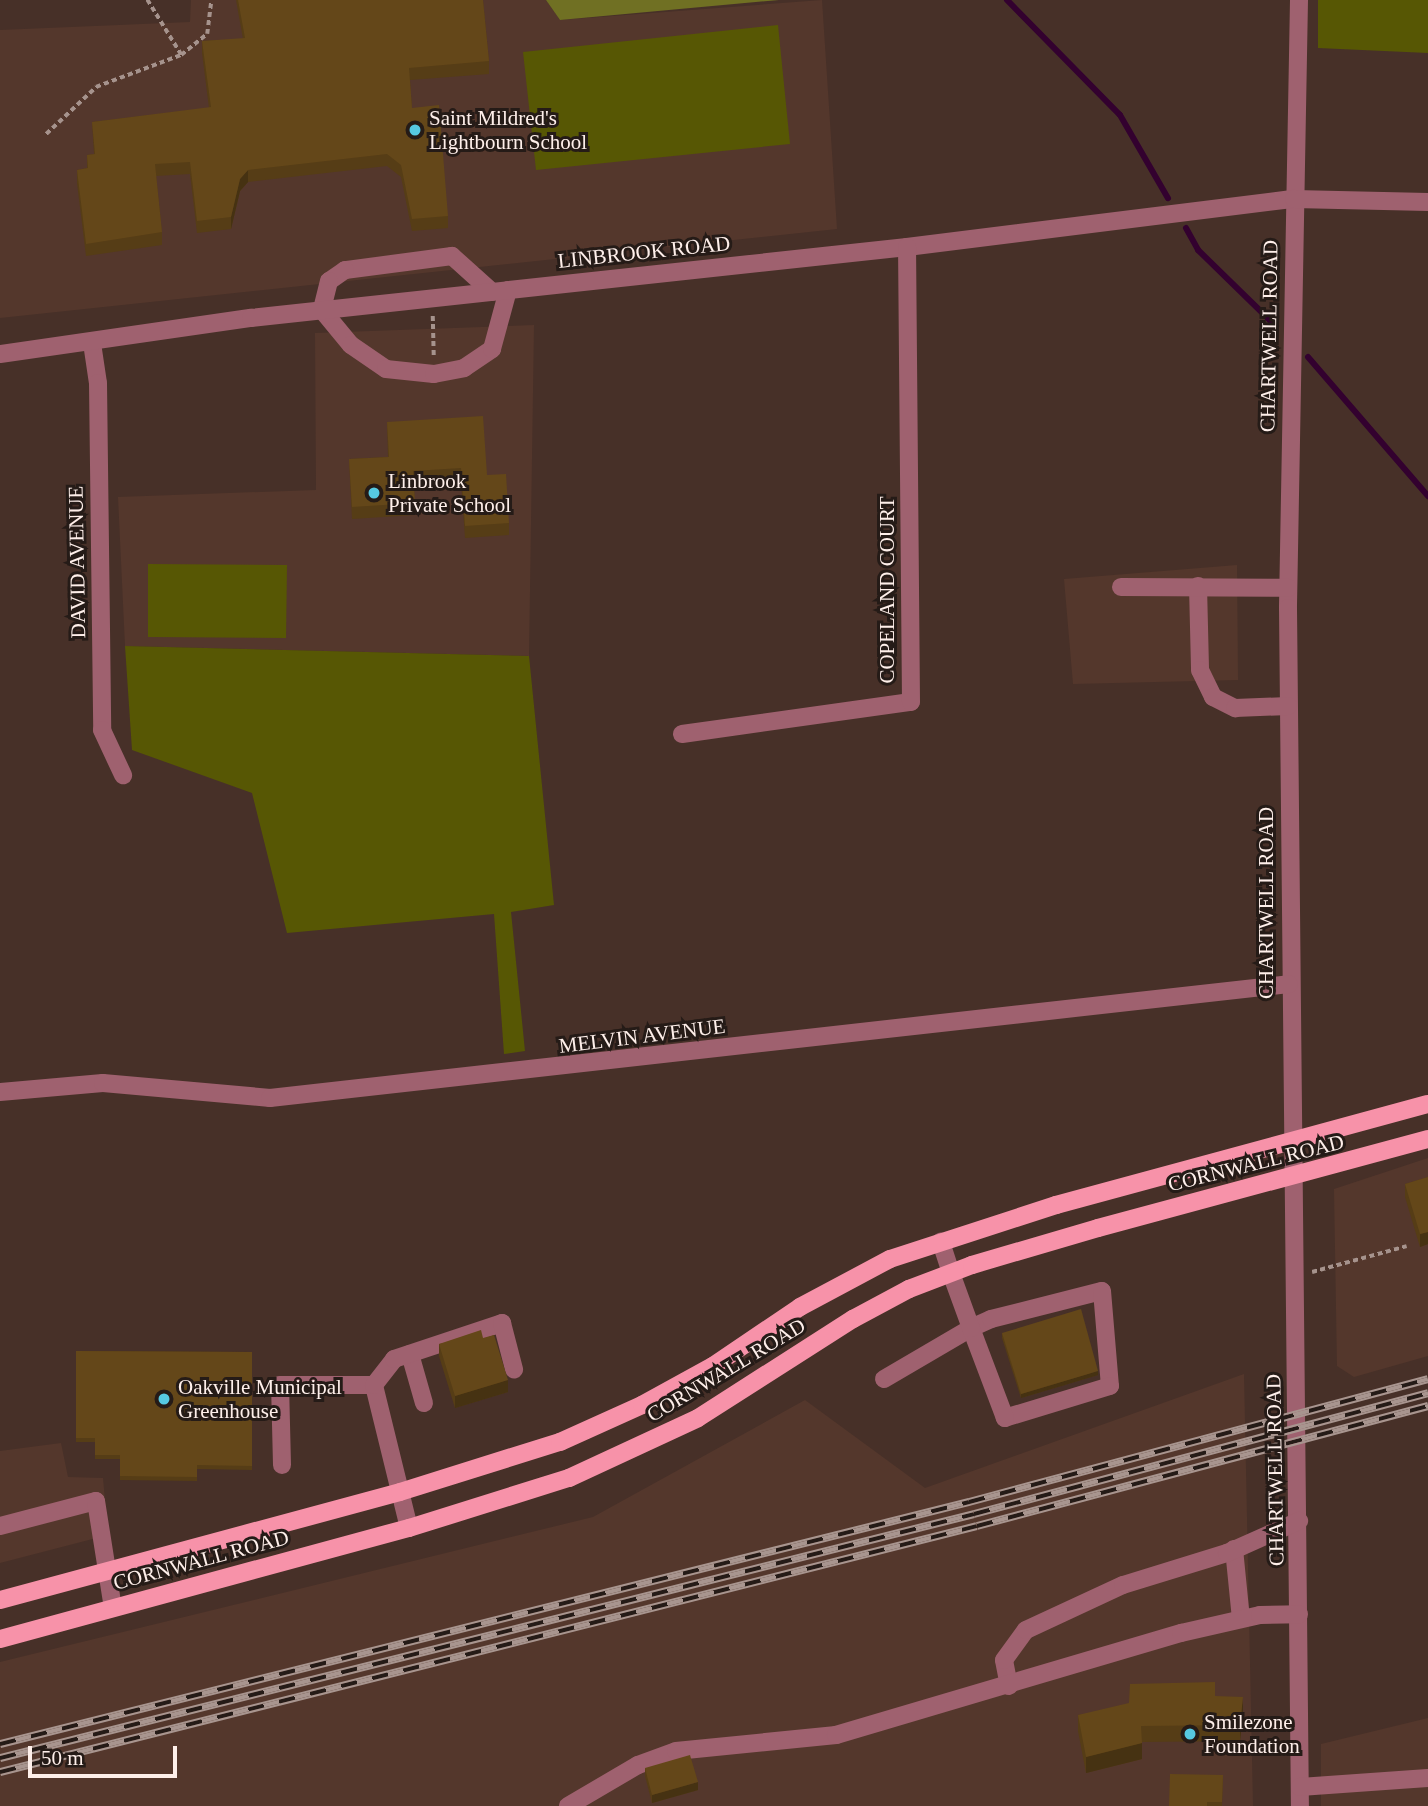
<!DOCTYPE html>
<style>
body{margin:0}
#map{position:relative;width:1428px;height:1806px;overflow:hidden;background:#473028;font-family:Georgia,serif}
div>[style]{position:absolute}
.built>*{inset:0;background:#54372c}
.green>*{inset:0;background:#575704}
.forest>*{inset:0;background:#707023}
.stream>*{height:6px;margin:-3px;padding:0 3px;transform-origin:3px;border-radius:3px;background:#33012f}
.path>*{height:3.5px;margin-top:-1.75px;transform-origin:0;background:repeating-linear-gradient(90deg,#a6938d 0 5px,transparent 0 8.5px)}
.minor>*{height:18px;margin:-9px;padding:0 9px;transform-origin:9px;border-radius:9px;background:#9f616f}
.major>*{height:18px;margin:-9px;padding:0 9px;transform-origin:9px;border-radius:9px;background:#f792a9}
.rail>*{height:8px;margin-top:-4px;transform-origin:0;background:repeating-linear-gradient(90deg,#251b17 0 16px,#a8958f 0 32px);box-sizing:border-box;border-block:2px solid #a8958f}
.wall>*{inset:0;background:#563d16}
.shaded-wall>*{inset:0;background:#463212}
.building>*{inset:0;background:#644719}
.dots>*{width:19px;height:19px;translate:-50% -50%;box-sizing:border-box;border:4px solid #251b17;border-radius:50%}
span{translate:-50% -50%;white-space:nowrap;text-align:center;line-height:1.15;-webkit-text-stroke:6px #251b17;paint-order:stroke}
.poi-label{font-size:21px;color:#feefea}
.left{translate:0 -50%;text-align:left}
.street-label{font-size:21px;color:#feefea}
.scale{position:absolute;left:28px;top:1746px;width:149px;height:32px;box-sizing:border-box;border:4px solid #feefea;border-top:0;padding-left:9px;font-size:21px;line-height:24px;white-space:nowrap;color:#feefea;-webkit-text-stroke:5px #251b17;paint-order:stroke}
</style>
<div id="map">
<div class="built">
<div style="clip-path:polygon(191px 0,546px 0,560px 20px,822px 0,837px 229px,0 318px,0 30px,190px 22px)"></div>
<div style="clip-path:polygon(534px 325px,529px 656px,125px 646px,118px 497px,316px 490px,315px 333px)"></div>
<div style="clip-path:polygon(1237px 565px,1238px 680px,1073px 684px,1064px 579px)"></div>
<div style="clip-path:polygon(1428px 1158px,1428px 1356px,1354px 1377px,1337px 1366px,1334px 1189px)"></div>
<div style="clip-path:polygon(1244px 1374px,1253px 1806px,0 1806px,0 1662px,593px 1517px,805px 1400px,925px 1488px)"></div>
<div style="clip-path:polygon(61px 1443px,68px 1477px,103px 1478px,108px 1535px,0 1563px,0 1451px)"></div>
<div style="clip-path:polygon(1428px 1718px,1428px 1806px,1321px 1806px,1321px 1744px)"></div>
</div>
<div class="green">
<div style="clip-path:polygon(1318px 0,1428px 0,1428px 53px,1318px 48px)"></div>
<div style="clip-path:polygon(778px 25px,790px 144px,536px 170px,523px 52px)"></div>
<div style="clip-path:polygon(148px 564px,287px 565px,286px 638px,148px 637px)"></div>
<div style="clip-path:polygon(125px 646px,529px 656px,554px 905px,511px 912px,525px 1051px,504px 1054px,494px 914px,287px 933px,252px 793px,132px 750px)"></div>
</div>
<div class="forest">
<div style="clip-path:polygon(546px 0,779px 0,560px 20px)"></div>
</div>
<div class="stream">
<div style="left:1007px;top:0;width:161px;rotate:45.5deg"></div>
<div style="left:1120px;top:115px;width:96px;rotate:60deg"></div>
<div style="left:1186px;top:228px;width:25px;rotate:61deg"></div>
<div style="left:1198px;top:250px;width:109px;rotate:44.3deg"></div>
<div style="left:1308px;top:357px;width:184px;rotate:49.2deg"></div>
</div>
<div class="path">
<div style="left:181px;top:55px;width:33px;rotate:-39deg"></div>
<div style="left:207px;top:34px;width:34px;rotate:-83deg"></div>
<div style="left:46px;top:134px;width:69px;rotate:-43.2deg"></div>
<div style="left:96px;top:87px;width:91px;rotate:-20.6deg"></div>
<div style="left:181px;top:55px;width:65px;rotate:-121.7deg"></div>
<div style="left:433px;top:316px;width:41px;rotate:88.6deg"></div>
<div style="left:1312px;top:1272px;width:98px;rotate:-15.3deg"></div>
</div>
<div class="minor">
<div style="left:1299px;top:0;width:608px;rotate:91.04deg"></div>
<div style="left:1288px;top:608px;width:1198px;rotate:89.43deg"></div>
<div style="left:492px;top:292px;width:54px;rotate:-138deg"></div>
<div style="left:452px;top:256px;width:108px;rotate:172.5deg"></div>
<div style="left:345px;top:270px;width:19px;rotate:145deg"></div>
<div style="left:329px;top:281px;width:30px;rotate:104deg"></div>
<div style="left:322px;top:310px;width:45px;rotate:50.4deg"></div>
<div style="left:351px;top:345px;width:42px;rotate:34.4deg"></div>
<div style="left:386px;top:369px;width:48px;rotate:5.9deg"></div>
<div style="left:434px;top:374px;width:31px;rotate:-11deg"></div>
<div style="left:464px;top:368px;width:34px;rotate:-34deg"></div>
<div style="left:492px;top:349px;width:61px;rotate:-74.8deg"></div>
<div style="left:92px;top:343px;width:40px;rotate:81.5deg"></div>
<div style="left:98px;top:383px;width:347px;rotate:89.3deg"></div>
<div style="left:102px;top:730px;width:50px;rotate:65deg"></div>
<div style="left:0;top:354px;width:254px;rotate:-8.2deg"></div>
<div style="left:251px;top:318px;width:660px;rotate:-6.18deg"></div>
<div style="left:907px;top:247px;width:390px;rotate:-7.1deg"></div>
<div style="left:1294px;top:199px;width:134px;rotate:1.3deg"></div>
<div style="left:1198px;top:586px;width:84px;rotate:88.6deg"></div>
<div style="left:1200px;top:670px;width:30px;rotate:64deg"></div>
<div style="left:1213px;top:697px;width:25px;rotate:27deg"></div>
<div style="left:1235px;top:708px;width:53px;rotate:-2.2deg"></div>
<div style="left:1121px;top:587px;width:167px;rotate:0.3deg"></div>
<div style="left:682px;top:734px;width:231px;rotate:-8deg"></div>
<div style="left:911px;top:702px;width:455px;rotate:-90.5deg"></div>
<div style="left:0;top:1092px;width:103px;rotate:-5deg"></div>
<div style="left:103px;top:1083px;width:168px;rotate:5.1deg"></div>
<div style="left:270px;top:1098px;width:1025px;rotate:-6.38deg"></div>
<div style="left:410px;top:1354px;width:51px;rotate:74.1deg"></div>
<div style="left:884px;top:1379px;width:101px;rotate:-30.4deg"></div>
<div style="left:971px;top:1328px;width:22px;rotate:-24deg"></div>
<div style="left:991px;top:1319px;width:114px;rotate:-14.2deg"></div>
<div style="left:1102px;top:1291px;width:95px;rotate:85.2deg"></div>
<div style="left:1110px;top:1386px;width:110px;rotate:163.1deg"></div>
<div style="left:1005px;top:1418px;width:96px;rotate:-110.7deg"></div>
<div style="left:971px;top:1328px;width:59px;rotate:-110deg"></div>
<div style="left:951px;top:1273px;width:33px;rotate:-108deg"></div>
<div style="left:282px;top:1465px;width:80px;rotate:-91.4deg"></div>
<div style="left:280px;top:1385px;width:94px"></div>
<div style="left:0;top:1526px;width:99px;rotate:-14.6deg"></div>
<div style="left:96px;top:1501px;width:108px;rotate:81deg"></div>
<div style="left:409px;top:1528px;width:147px;rotate:-103.8deg"></div>
<div style="left:374px;top:1385px;width:33px;rotate:-52deg"></div>
<div style="left:394px;top:1359px;width:114px;rotate:-18.4deg"></div>
<div style="left:502px;top:1323px;width:48px;rotate:75.4deg"></div>
<div style="left:1234px;top:1549px;width:70px;rotate:84.3deg"></div>
<div style="left:1009px;top:1686px;width:26px;rotate:-101deg"></div>
<div style="left:1004px;top:1660px;width:37px;rotate:-54deg"></div>
<div style="left:1026px;top:1630px;width:107px;rotate:-24.9deg"></div>
<div style="left:1123px;top:1585px;width:109px;rotate:-17.1deg"></div>
<div style="left:1227px;top:1553px;width:79px;rotate:-24deg"></div>
<div style="left:1300px;top:1787px;width:128px;rotate:-4deg"></div>
<div style="left:568px;top:1806px;width:81px;rotate:-30.4deg"></div>
<div style="left:638px;top:1765px;width:40px;rotate:-20.2deg"></div>
<div style="left:676px;top:1751px;width:161px;rotate:-5.7deg"></div>
<div style="left:836px;top:1735px;width:360px;rotate:-16.5deg"></div>
<div style="left:1181px;top:1633px;width:81px;rotate:-12.8deg"></div>
<div style="left:1260px;top:1615px;width:39px;rotate:-1deg"></div>
</div>
<div class="major">
<div style="left:0;top:1600px;width:414px;rotate:-15.1deg"></div>
<div style="left:400px;top:1492px;width:168px;rotate:-17.4deg"></div>
<div style="left:560px;top:1442px;width:90px;rotate:-24.3deg"></div>
<div style="left:642px;top:1405px;width:81px;rotate:-28.8deg"></div>
<div style="left:713px;top:1366px;width:105px;rotate:-34.1deg"></div>
<div style="left:800px;top:1307px;width:102px;rotate:-28.1deg"></div>
<div style="left:890px;top:1259px;width:175px;rotate:-18deg"></div>
<div style="left:1056px;top:1205px;width:385px;rotate:-15.2deg"></div>
<div style="left:0;top:1639px;width:424px;rotate:-15.2deg"></div>
<div style="left:409px;top:1528px;width:168px;rotate:-17.4deg"></div>
<div style="left:569px;top:1478px;width:142px;rotate:-24.9deg"></div>
<div style="left:698px;top:1418px;width:184px;rotate:-32.6deg"></div>
<div style="left:853px;top:1319px;width:64px;rotate:-28.2deg"></div>
<div style="left:909px;top:1289px;width:67px;rotate:-20.9deg"></div>
<div style="left:972px;top:1265px;width:131px;rotate:-16.4deg"></div>
<div style="left:1098px;top:1228px;width:342px;rotate:-15.1deg"></div>
</div>
<div class="rail">
<div style="left:0;top:1744px;width:999px;rotate:-14.02deg"></div>
<div style="left:969px;top:1502px;width:475px;rotate:-15deg"></div>
<div style="left:0;top:1758px;width:1004px;rotate:-14.06deg"></div>
<div style="left:974px;top:1514px;width:470px;rotate:-14.9deg"></div>
<div style="left:0;top:1772px;width:1007px;rotate:-14.13deg"></div>
<div style="left:977px;top:1526px;width:467px;rotate:-14.9deg"></div>
</div>
<div class="wall">
<div style="clip-path:polygon(236px 0,483px 0,489px 61px,489px 74px,410px 80px,412px 108px,448px 216px,448px 228px,412px 231px,401px 177px,387px 166px,248px 182px,240px 191px,231px 229px,197px 233px,190px 174px,156px 176px,162px 232px,162px 245px,86px 256px,77px 183px,77px 170px,87px 168px,87px 155px,94px 154px,92px 122px,209px 108px,202px 53px,202px 41px,243px 39px)"></div>
<div style="clip-path:polygon(387px 422px,487px 475px,509px 523px,509px 535px,465px 538px,461px 481px,414px 483px,415px 515px,352px 519px,349px 459px,388px 457px)"></div>
<div style="clip-path:polygon(1428px 1177px,1428px 1244px,1420px 1247px,1405px 1197px,1405px 1184px)"></div>
<div style="clip-path:polygon(1002px 1333px,1098px 1375px,1021px 1398px,1002px 1338px)"></div>
<div style="clip-path:polygon(483px 1338px,508px 1392px,455px 1408px,439px 1356px,439px 1344px)"></div>
<div style="clip-path:polygon(76px 1351px,252px 1352px,252px 1470px,197px 1469px,197px 1481px,120px 1480px,120px 1459px,95px 1459px,95px 1442px,76px 1442px)"></div>
<div style="clip-path:polygon(1215px 1696px,1243px 1713px,1240px 1741px,1142px 1742px,1142px 1759px,1086px 1773px,1078px 1731px,1078px 1715px)"></div>
<div style="clip-path:polygon(645px 1768px,698px 1790px,652px 1803px,645px 1776px)"></div>
<div style="clip-path:polygon(1223px 1775px,1222px 1806px,1169px 1806px)"></div>
</div>
<div class="shaded-wall">
<div style="clip-path:polygon(248px 170px,248px 182px,240px 191px,231px 229px,231px 217px,240px 179px)"></div>
<div style="clip-path:polygon(1428px 1232px,1428px 1244px,1420px 1247px,1420px 1234px)"></div>
<div style="clip-path:polygon(1098px 1371px,1098px 1375px,1021px 1398px,1021px 1394px)"></div>
<div style="clip-path:polygon(508px 1380px,508px 1392px,455px 1408px,455px 1396px)"></div>
<div style="clip-path:polygon(1243px 1697px,1243px 1713px,1240px 1741px,1240px 1725px)"></div>
<div style="clip-path:polygon(1142px 1743px,1142px 1759px,1086px 1773px,1086px 1757px)"></div>
<div style="clip-path:polygon(698px 1782px,698px 1790px,652px 1803px,652px 1795px)"></div>
</div>
<div class="building">
<div style="clip-path:polygon(238px 0,483px 0,489px 61px,409px 68px,412px 108px,439px 105px,448px 216px,412px 219px,401px 165px,387px 154px,248px 170px,240px 179px,231px 217px,197px 221px,190px 162px,155px 164px,162px 232px,86px 244px,77px 170px,88px 168px,87px 155px,95px 154px,92px 122px,211px 107px,202px 41px,245px 38px)"></div>
<div style="clip-path:polygon(483px 416px,487px 475px,506px 474px,509px 523px,465px 526px,461px 468px,413px 471px,415px 503px,352px 507px,349px 459px,389px 457px,387px 422px)"></div>
<div style="clip-path:polygon(1428px 1177px,1428px 1232px,1420px 1234px,1405px 1184px)"></div>
<div style="clip-path:polygon(1081px 1309px,1098px 1371px,1021px 1394px,1002px 1333px)"></div>
<div style="clip-path:polygon(481px 1330px,483px 1338px,494px 1335px,508px 1380px,455px 1396px,439px 1344px)"></div>
<div style="clip-path:polygon(76px 1351px,252px 1352px,252px 1466px,197px 1465px,197px 1477px,120px 1476px,120px 1455px,95px 1455px,95px 1438px,76px 1438px)"></div>
<div style="clip-path:polygon(1215px 1682px,1215px 1696px,1243px 1697px,1240px 1725px,1141px 1726px,1142px 1743px,1086px 1757px,1078px 1715px,1129px 1703px,1130px 1684px)"></div>
<div style="clip-path:polygon(690px 1755px,698px 1782px,652px 1795px,645px 1768px)"></div>
<div style="clip-path:polygon(1170px 1774px,1223px 1775px,1222px 1802px,1207px 1802px,1207px 1806px,1169px 1806px)"></div>
</div>
<div class="dots">
<div style="left:415px;top:130px;background:#56c9e1"></div>
<div style="left:374px;top:493px;background:#56c9e1"></div>
<div style="left:164px;top:1399px;background:#56c9e1"></div>
<div style="left:1190px;top:1734px;background:#56c9e1"></div>
</div>
<div class="poi-label">
<span class="left" style="left:429px;top:130px">Saint Mildred's<br>Lightbourn School</span>
<span class="left" style="left:388px;top:493px">Linbrook<br>Private School</span>
<span class="left" style="left:178px;top:1399px">Oakville Municipal<br>Greenhouse</span>
<span class="left" style="left:1204px;top:1734px">Smilezone<br>Foundation</span>
</div>
<div class="street-label">
<span style="left:644px;top:252px;rotate:-6deg">LINBROOK ROAD</span>
<span style="left:1269px;top:336px;rotate:-89deg">CHARTWELL ROAD</span>
<span style="left:77px;top:562px;rotate:-91deg">DAVID AVENUE</span>
<span style="left:887px;top:590px;rotate:-90deg">COPELAND COURT</span>
<span style="left:1266px;top:903px;rotate:-90deg">CHARTWELL ROAD</span>
<span style="left:642px;top:1036px;rotate:-7deg">MELVIN AVENUE</span>
<span style="left:1256px;top:1163px;rotate:-14deg">CORNWALL ROAD</span>
<span style="left:726px;top:1370px;rotate:-31deg">CORNWALL ROAD</span>
<span style="left:1275px;top:1470px;rotate:-91deg">CHARTWELL ROAD</span>
<span style="left:201px;top:1560px;rotate:-15deg">CORNWALL ROAD</span>
</div>
<div class="scale">50 m</div>
</div>
